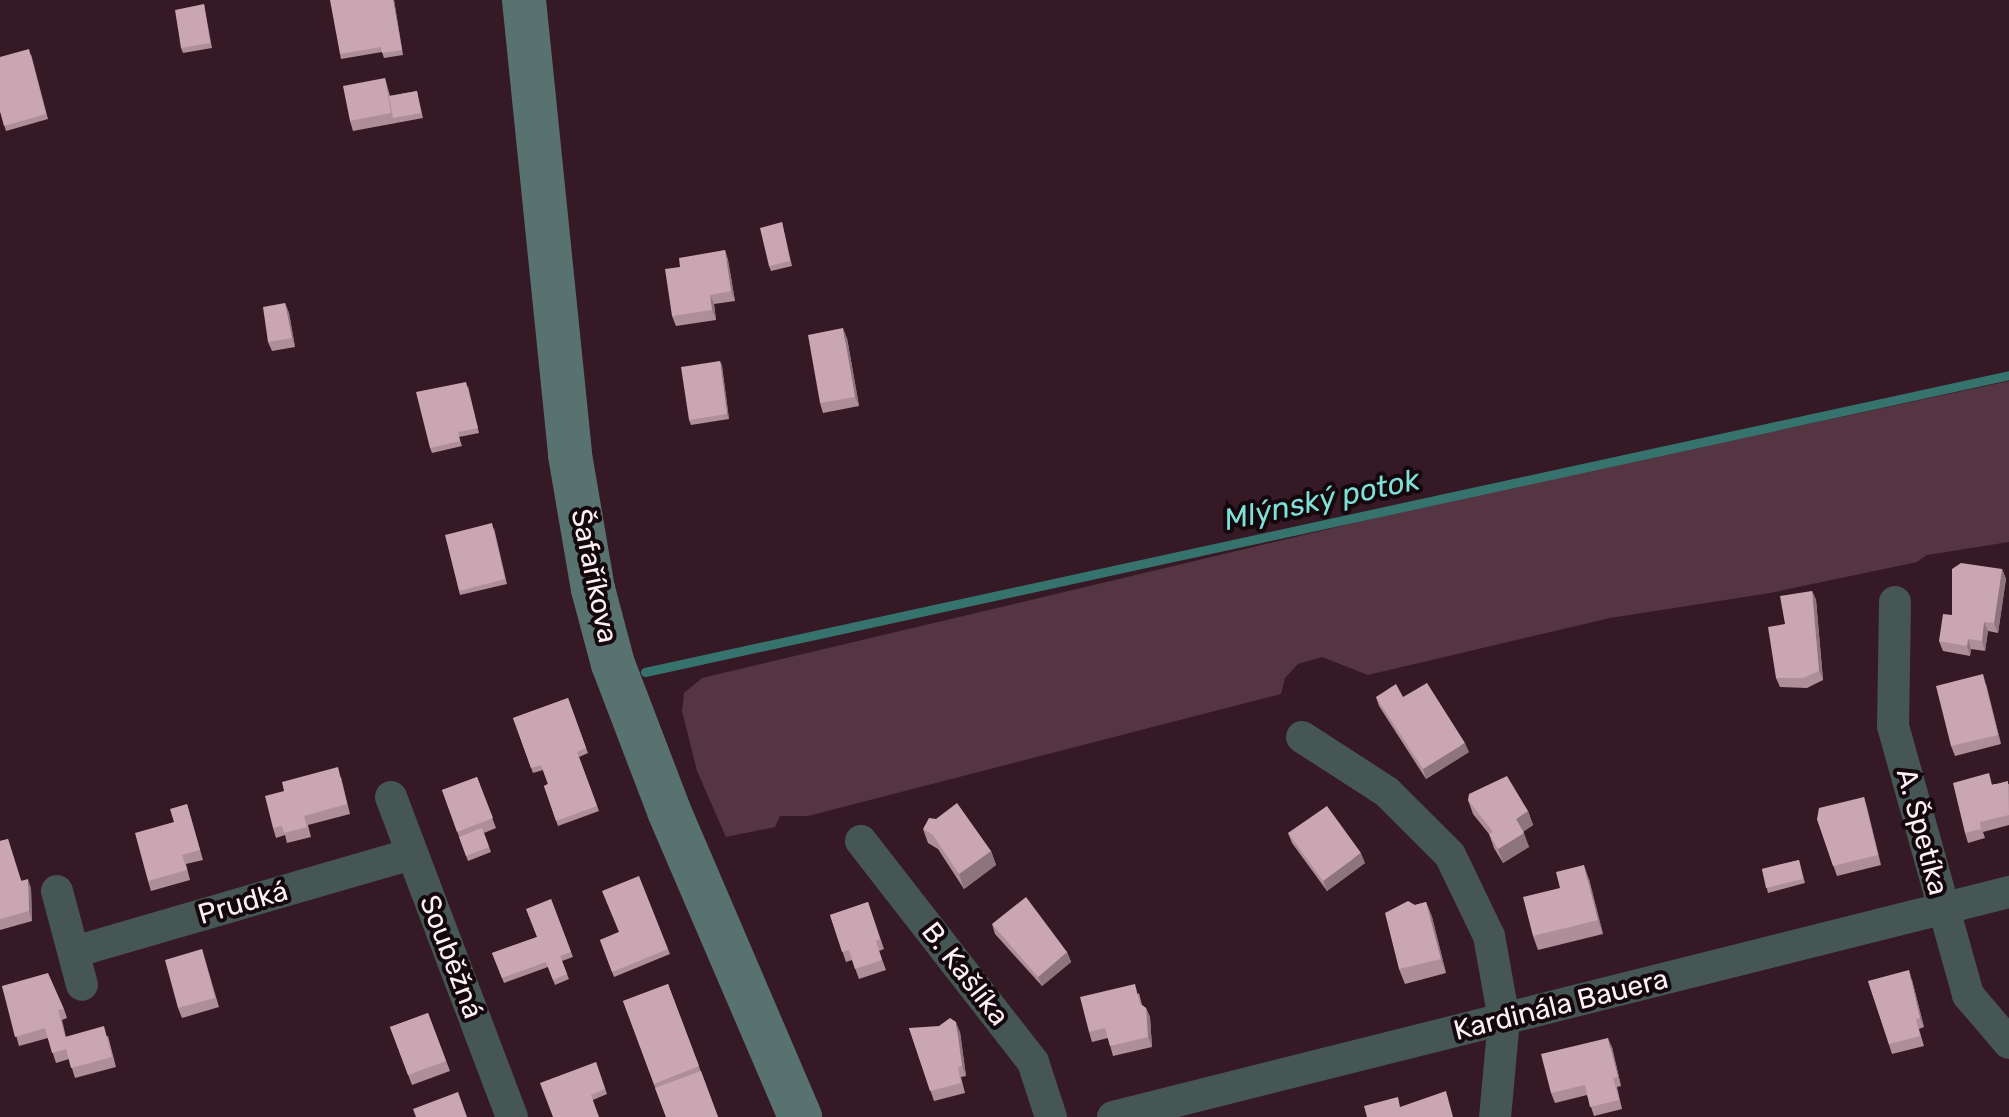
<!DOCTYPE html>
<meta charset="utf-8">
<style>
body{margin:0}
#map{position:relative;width:2009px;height:1117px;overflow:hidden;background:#351924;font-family:Rubik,sans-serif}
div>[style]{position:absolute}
.green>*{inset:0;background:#543541}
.stream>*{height:9px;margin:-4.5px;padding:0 4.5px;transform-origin:4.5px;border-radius:4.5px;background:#37736e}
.street>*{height:32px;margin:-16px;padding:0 16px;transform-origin:16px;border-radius:16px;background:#455654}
.secondary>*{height:44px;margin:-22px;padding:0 22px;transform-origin:22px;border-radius:22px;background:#587270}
.wall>*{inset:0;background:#ae8e99}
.shaded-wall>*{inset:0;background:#8d747d}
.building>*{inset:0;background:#caa5b2}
span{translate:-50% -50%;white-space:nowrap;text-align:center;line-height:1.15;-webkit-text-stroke:8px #14080d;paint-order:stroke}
.street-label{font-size:28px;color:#fdf0f4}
.water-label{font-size:30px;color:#7fe0d8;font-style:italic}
</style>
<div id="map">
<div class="green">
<div style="clip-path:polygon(2009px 381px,2009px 542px,1927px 555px,1917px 562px,1770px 593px,1610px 618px,1368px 675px,1322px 657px,1298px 664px,1285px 678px,1281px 694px,808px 816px,780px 816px,775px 827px,726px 837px,697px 771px,682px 711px,684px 693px,702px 678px,1430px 505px)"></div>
</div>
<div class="stream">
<div style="left:645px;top:672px;width:1396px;rotate:-12.28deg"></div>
</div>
<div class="street">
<div style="left:1895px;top:602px;width:124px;rotate:90.9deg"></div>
<div style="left:1893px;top:726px;width:279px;rotate:74.4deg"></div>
<div style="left:1968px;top:995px;width:63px;rotate:49.5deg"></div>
<div style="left:1302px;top:737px;width:101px;rotate:32.9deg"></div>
<div style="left:1387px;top:792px;width:89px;rotate:45deg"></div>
<div style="left:1450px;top:855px;width:90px;rotate:64.3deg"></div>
<div style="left:1489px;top:936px;width:84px;rotate:79.8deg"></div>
<div style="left:1504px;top:1019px;width:98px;rotate:95.2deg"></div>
<div style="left:391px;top:797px;width:342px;rotate:69.3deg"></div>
<div style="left:861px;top:841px;width:280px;rotate:52.1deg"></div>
<div style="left:1033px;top:1062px;width:58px;rotate:71.9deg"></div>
<div style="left:57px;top:891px;width:97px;rotate:75.1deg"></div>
<div style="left:74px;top:952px;width:352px;rotate:-16.2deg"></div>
<div style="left:1113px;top:1117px;width:924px;rotate:-14.1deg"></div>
</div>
<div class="secondary">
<div style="left:524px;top:0;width:457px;rotate:84.2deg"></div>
<div style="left:570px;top:455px;width:136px;rotate:80.3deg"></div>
<div style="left:593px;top:589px;width:78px;rotate:75.1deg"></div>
<div style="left:613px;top:664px;width:157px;rotate:69.1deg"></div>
<div style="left:669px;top:811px;width:333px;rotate:66.8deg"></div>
</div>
<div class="wall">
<div style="clip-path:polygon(394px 0,403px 55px,384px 58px,382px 52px,341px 59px,340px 54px)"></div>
<div style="clip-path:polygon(204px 4px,212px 48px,183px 53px,181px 48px)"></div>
<div style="clip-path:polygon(31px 54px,48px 119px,6px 131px,0 111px)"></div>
<div style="clip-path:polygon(385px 78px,390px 96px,417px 91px,423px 118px,353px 131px,350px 121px)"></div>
<div style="clip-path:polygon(782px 222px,792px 266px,771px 271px,769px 266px)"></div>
<div style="clip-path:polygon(725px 250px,728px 260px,735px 301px,714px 304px,716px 320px,676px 326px,672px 316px,680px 267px)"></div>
<div style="clip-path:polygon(285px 303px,289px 313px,295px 347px,272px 351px,268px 342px)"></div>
<div style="clip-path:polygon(847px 338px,859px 406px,823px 413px,820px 403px)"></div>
<div style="clip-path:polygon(720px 361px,722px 366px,729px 419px,691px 425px,689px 420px)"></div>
<div style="clip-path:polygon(468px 386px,479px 433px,459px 437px,462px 446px,432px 453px,430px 448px)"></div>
<div style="clip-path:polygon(494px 528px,507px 584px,460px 595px,459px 591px)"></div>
<div style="clip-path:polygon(2002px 569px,2006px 579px,1998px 633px,1988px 631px,1985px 651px,1971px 649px,1970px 656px,1943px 651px,1939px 641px,1952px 615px)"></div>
<div style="clip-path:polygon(1812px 591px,1816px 600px,1823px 680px,1807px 688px,1780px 687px,1776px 678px,1785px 624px)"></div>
<div style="clip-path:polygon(1986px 684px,2001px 744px,1955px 756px,1951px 746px)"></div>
<div style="clip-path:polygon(1376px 697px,1403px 697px,1469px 752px,1426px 779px,1379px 706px)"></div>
<div style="clip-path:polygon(568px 698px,588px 753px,579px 757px,599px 811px,558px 826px,544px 786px,548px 784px,543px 770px,533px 773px,513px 718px)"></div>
<div style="clip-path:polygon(341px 777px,350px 814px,308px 825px,311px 837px,287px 843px,285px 835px,276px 838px,273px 828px)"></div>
<div style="clip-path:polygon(477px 777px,496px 828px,484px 833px,491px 852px,468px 861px,442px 790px)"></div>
<div style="clip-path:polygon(1993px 784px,2009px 784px,2009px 825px,1983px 832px,1985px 838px,1968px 843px,1965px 833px)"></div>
<div style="clip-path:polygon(1864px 797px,1881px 865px,1837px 876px,1817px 819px)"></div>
<div style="clip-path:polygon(1468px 800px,1528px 811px,1533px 825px,1523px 832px,1529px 847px,1503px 863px,1494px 848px,1489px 834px,1473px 814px)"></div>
<div style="clip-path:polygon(187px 804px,203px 860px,186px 864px,190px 880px,151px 891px,148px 881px,174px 822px)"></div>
<div style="clip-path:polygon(923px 829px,991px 851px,996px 865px,964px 889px,938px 849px,928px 843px)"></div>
<div style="clip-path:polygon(1288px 833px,1365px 863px,1327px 891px,1292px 843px)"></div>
<div style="clip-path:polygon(8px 839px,21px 880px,31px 888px,32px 921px,0 930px,0 841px)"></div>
<div style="clip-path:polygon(1799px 860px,1805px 883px,1768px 893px,1762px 869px)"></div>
<div style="clip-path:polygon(1589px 879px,1603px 934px,1538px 950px,1533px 936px,1560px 888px)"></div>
<div style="clip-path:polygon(551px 899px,573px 957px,562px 961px,569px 979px,555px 985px,548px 967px,504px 983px,492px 953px,537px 937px)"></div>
<div style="clip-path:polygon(868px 902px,884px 949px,879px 951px,886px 970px,859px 979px,852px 960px,846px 962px,830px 915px)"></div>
<div style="clip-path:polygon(1426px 902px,1432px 917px,1446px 973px,1405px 984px,1399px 969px,1415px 905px)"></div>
<div style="clip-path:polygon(992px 924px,1067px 952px,1071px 962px,1042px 986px,995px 934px)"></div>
<div style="clip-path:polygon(619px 932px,668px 949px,670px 954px,614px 977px,600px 940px)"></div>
<div style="clip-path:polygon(202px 949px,219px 1007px,182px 1018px,178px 1008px)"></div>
<div style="clip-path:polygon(1912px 980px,1924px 1027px,1919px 1029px,1924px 1046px,1892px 1054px,1868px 981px)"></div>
<div style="clip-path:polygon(668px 984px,718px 1117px,666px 1117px,623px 1001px)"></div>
<div style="clip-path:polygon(2px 986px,64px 1009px,67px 1018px,62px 1020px,66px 1037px,108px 1036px,116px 1067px,75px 1078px,69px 1059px,56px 1063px,48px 1038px,19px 1046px)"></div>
<div style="clip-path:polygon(1139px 993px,1142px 1005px,1146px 1008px,1150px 1017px,1152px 1047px,1113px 1056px,1108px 1038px,1092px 1042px,1089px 1032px)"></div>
<div style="clip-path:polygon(428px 1013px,450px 1071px,412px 1085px,390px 1027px)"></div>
<div style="clip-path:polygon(909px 1028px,960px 1032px,966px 1076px,961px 1077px,965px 1093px,934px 1101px)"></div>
<div style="clip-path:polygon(1612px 1047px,1621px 1086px,1617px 1087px,1622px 1109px,1594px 1116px,1587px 1095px,1555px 1103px,1551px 1093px)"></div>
<div style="clip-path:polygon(596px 1062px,607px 1094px,553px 1117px)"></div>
</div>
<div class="shaded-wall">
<div style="clip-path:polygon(393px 0,394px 0,403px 55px,402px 50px)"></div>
<div style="clip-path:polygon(725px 250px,728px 260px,735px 301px,731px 291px)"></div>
<div style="clip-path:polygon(710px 295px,714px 304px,716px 320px,712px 310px)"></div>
<div style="clip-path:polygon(285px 303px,289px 313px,295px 347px,292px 338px)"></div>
<div style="clip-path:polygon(843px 328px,847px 338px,859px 406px,855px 397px)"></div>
<div style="clip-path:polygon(720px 361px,722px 366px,729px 419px,727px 414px)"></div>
<div style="clip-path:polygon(2002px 569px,2006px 579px,1998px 633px,1994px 623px)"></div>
<div style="clip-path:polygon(1812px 591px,1816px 600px,1823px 680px,1819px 671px)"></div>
<div style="clip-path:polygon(1984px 622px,1988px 631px,1985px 651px,1982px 641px)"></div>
<div style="clip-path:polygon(1968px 639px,1971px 649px,1970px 656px,1967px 646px)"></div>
<div style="clip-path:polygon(1983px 674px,1986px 684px,2001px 744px,1998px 735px)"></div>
<div style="clip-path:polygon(1465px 743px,1469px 752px,1426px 779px,1423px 769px)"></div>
<div style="clip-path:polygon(1864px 797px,1867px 807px,1881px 865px,1878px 855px)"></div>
<div style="clip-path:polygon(1528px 811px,1533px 825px,1521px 833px,1516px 819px)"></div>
<div style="clip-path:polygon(1524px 833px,1529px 847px,1503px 863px,1498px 849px)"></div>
<div style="clip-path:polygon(991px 851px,996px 865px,964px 889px,959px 874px)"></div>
<div style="clip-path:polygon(1361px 853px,1365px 863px,1327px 891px,1323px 881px)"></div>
<div style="clip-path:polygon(1584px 865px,1589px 879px,1603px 934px,1598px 920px)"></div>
<div style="clip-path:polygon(28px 879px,31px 888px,32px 921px,29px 911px)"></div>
<div style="clip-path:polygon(1426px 902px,1432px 917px,1446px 973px,1441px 959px)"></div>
<div style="clip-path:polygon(1067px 952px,1071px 962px,1042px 986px,1038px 977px)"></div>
<div style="clip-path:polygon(1909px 970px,1912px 980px,1924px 1027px,1920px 1018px)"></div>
<div style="clip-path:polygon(1146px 1008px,1150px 1017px,1152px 1047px,1148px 1037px)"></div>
<div style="clip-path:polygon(956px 1022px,960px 1032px,966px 1076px,962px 1066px)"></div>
<div style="clip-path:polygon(1608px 1038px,1612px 1047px,1621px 1086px,1618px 1077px)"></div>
</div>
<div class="building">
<div style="clip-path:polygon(330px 0,393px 0,402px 50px,382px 53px,381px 47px,340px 54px)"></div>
<div style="clip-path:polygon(204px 4px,210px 43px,181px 48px,175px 10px)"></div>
<div style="clip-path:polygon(29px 49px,46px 114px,4px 126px,0 111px,0 57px)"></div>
<div style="clip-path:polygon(385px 78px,391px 113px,350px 121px,343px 86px)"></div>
<div style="clip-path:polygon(417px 91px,421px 113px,393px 118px,389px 96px)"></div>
<div style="clip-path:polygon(782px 222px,790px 261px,769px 266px,760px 228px)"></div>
<div style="clip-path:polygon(725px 250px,731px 291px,710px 295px,712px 310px,672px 316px,665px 269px,680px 267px,679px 258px)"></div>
<div style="clip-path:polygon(285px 303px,292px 338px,268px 342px,263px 307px)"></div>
<div style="clip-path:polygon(843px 328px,855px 397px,820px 403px,808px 335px)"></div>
<div style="clip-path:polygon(720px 361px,727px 414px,689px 420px,681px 367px)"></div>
<div style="clip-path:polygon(466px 382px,478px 428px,458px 432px,460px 441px,430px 448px,416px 392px)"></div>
<div style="clip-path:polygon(492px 523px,505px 579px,459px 591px,445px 535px)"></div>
<div style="clip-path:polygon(1961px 563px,2002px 569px,1994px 623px,1984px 622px,1982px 641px,1968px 639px,1967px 646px,1939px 641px,1943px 614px,1952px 615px,1952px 569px)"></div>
<div style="clip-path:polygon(1812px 591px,1819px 671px,1803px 678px,1776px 678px,1768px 627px,1785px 624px,1780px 596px)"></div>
<div style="clip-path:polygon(1983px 674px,1998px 735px,1951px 746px,1936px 686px)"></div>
<div style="clip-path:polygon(1427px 683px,1465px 743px,1423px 769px,1376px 697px,1396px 684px,1403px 697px)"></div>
<div style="clip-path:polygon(568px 698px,586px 748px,577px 752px,597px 806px,556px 821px,544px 786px,548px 784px,541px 765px,531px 768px,513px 718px)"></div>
<div style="clip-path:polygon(338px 767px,347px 804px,304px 816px,307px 827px,284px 833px,282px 826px,273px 828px,265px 796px,284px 791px,282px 782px)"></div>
<div style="clip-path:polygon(1989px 773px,1992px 785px,2008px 781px,2009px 815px,1980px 822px,1981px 829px,1965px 833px,1953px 783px)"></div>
<div style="clip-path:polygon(1507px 776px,1528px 811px,1516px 819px,1524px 833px,1498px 849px,1489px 834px,1493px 832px,1468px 800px,1469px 794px)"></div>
<div style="clip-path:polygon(477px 777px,493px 818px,457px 832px,442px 790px)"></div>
<div style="clip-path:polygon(1864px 797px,1878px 855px,1833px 866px,1817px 819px,1819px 808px)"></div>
<div style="clip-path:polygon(957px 803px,991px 851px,959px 874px,933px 835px,923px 829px,929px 818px,936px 819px)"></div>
<div style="clip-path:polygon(187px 804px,200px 850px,182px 855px,187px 870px,148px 881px,135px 833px,174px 822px,170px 809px)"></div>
<div style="clip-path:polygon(1327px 806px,1361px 853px,1323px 881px,1288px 833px)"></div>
<div style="clip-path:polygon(482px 828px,489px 847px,466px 856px,459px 837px)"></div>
<div style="clip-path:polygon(8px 839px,21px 881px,28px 879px,29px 911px,0 919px,0 841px)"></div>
<div style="clip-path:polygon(1799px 860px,1803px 879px,1766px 888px,1762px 869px)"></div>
<div style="clip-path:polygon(1584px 865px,1598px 920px,1533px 936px,1523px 897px,1560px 888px,1556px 872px)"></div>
<div style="clip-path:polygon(639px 876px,668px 949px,612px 972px,600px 940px,619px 932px,602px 891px)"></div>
<div style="clip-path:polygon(1026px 897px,1067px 952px,1038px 977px,992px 924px)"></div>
<div style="clip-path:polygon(551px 899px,571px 952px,560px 956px,567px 974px,553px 980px,546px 962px,502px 978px,492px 953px,537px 937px,526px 909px)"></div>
<div style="clip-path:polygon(1408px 901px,1415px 905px,1426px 902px,1441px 959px,1399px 969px,1385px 913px)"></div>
<div style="clip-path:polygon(868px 902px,880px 939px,876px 941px,882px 960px,855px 969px,849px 950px,842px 952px,830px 915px)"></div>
<div style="clip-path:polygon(202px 949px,215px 998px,178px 1008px,165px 960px)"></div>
<div style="clip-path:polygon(1909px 970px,1920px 1018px,1916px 1019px,1920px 1036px,1889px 1044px,1868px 981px)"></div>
<div style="clip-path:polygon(48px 973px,64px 1009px,58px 1010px,65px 1037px,104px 1026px,112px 1057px,71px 1068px,66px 1049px,52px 1053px,45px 1028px,15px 1037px,2px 986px)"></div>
<div style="clip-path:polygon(668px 984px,699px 1066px,654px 1084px,623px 1001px)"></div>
<div style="clip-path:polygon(1135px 984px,1140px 1004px,1146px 1008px,1148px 1037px,1110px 1046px,1105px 1028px,1089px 1032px,1080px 997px)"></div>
<div style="clip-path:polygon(428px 1013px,446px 1061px,408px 1075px,390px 1027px)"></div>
<div style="clip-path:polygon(950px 1018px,956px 1022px,962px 1066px,958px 1067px,961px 1083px,930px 1091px,909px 1028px,939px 1026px)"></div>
<div style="clip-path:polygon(1608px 1038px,1618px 1077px,1613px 1078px,1619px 1100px,1590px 1107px,1585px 1085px,1551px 1093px,1541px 1054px)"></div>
<div style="clip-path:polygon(596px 1062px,605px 1089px,591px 1095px,599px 1117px,553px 1117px,540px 1083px)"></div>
<div style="clip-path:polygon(701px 1071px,718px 1117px,666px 1117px,655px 1088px)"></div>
<div style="clip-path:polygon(1446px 1091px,1453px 1117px,1367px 1117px,1364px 1106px,1398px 1097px,1400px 1107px)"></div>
<div style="clip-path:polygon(458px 1092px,467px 1117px,416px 1117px,413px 1109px)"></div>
</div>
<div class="street-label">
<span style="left:594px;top:576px;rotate:78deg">Šafaříkova</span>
<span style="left:1922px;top:832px;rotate:75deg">A. Špetíka</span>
<span style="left:243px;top:903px;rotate:-16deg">Prudká</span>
<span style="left:451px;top:957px;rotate:69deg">Souběžná</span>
<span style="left:965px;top:974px;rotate:52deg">B. Kašlíka</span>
<span style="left:1561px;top:1005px;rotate:-14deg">Kardinála Bauera</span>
</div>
<div class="water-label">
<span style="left:1322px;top:500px;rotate:-12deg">Mlýnský potok</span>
</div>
</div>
